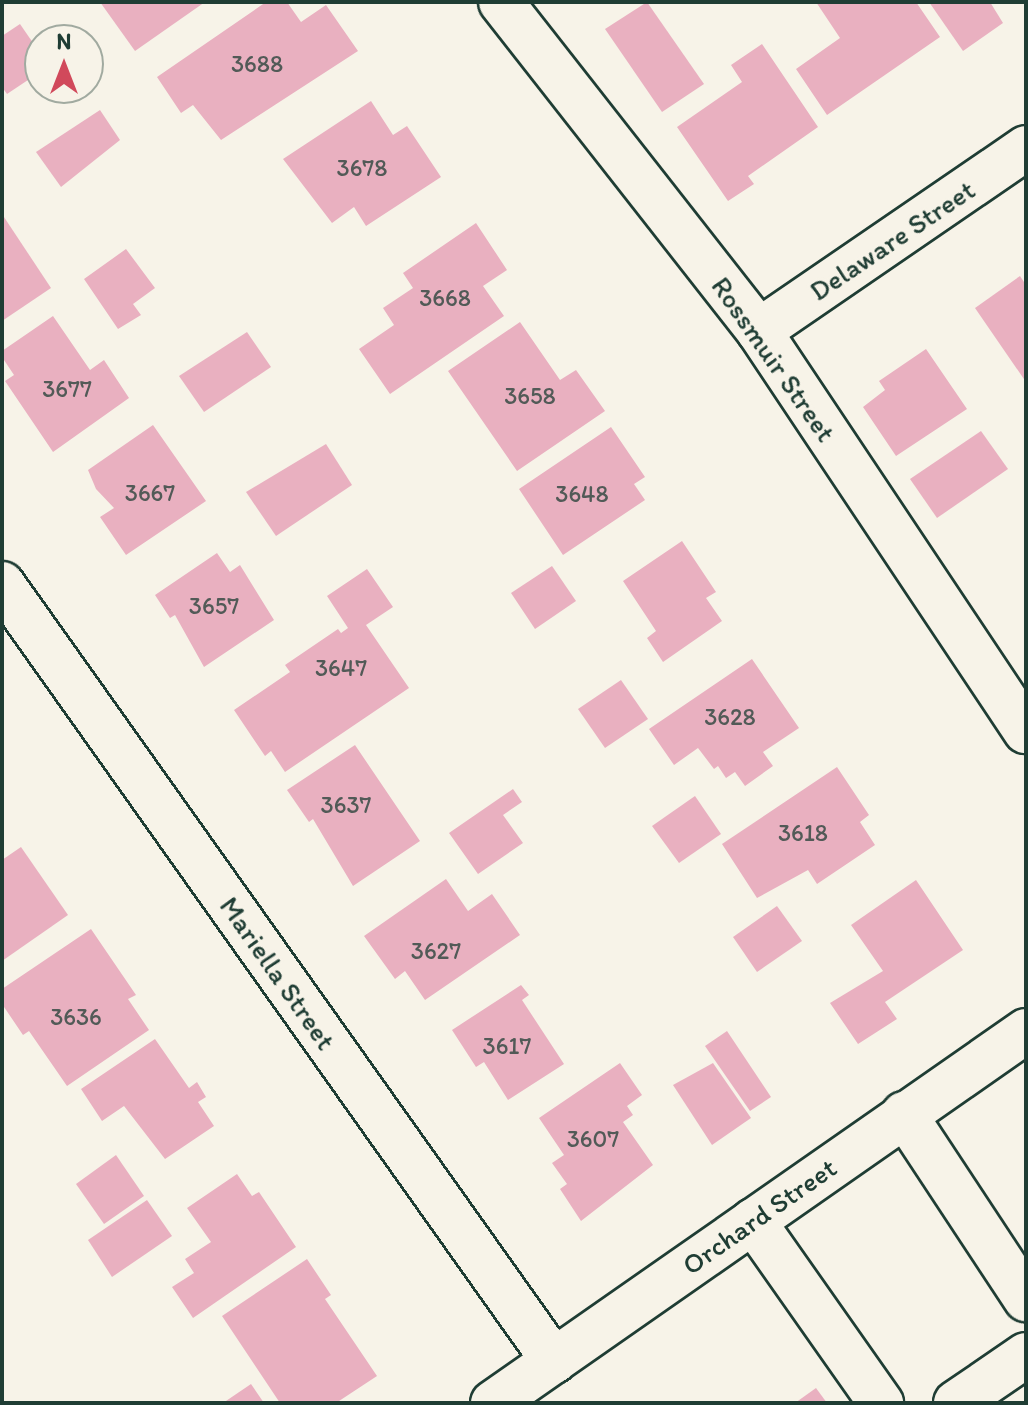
<!DOCTYPE html>
<style>
body{margin:0}
#map{position:relative;width:1028px;height:1405px;overflow:hidden;background:#f7f3e8;font-family:Itim,sans-serif}
div>[style]{position:absolute}
.building>*{inset:0;background:#e9b0c0}
.roads{filter:drop-shadow(2px 0 #1f3d34) drop-shadow(-2px 0 #1f3d34) drop-shadow(0 2px #1f3d34) drop-shadow(0 -2px #1f3d34)}
.minor>*{height:44px;margin:-22px;padding:0 22px;transform-origin:22px;border-radius:22px;background:#f7f3e8}
span{translate:-50% -50%;white-space:nowrap;text-align:center;line-height:1.15;-webkit-text-stroke:6px #f7f3e8;paint-order:stroke}
.number-label{font-size:24px;color:#525a57}
.number-label span{-webkit-text-stroke-width:0}
.street-label{font-size:28px;color:#1f3d34}
.frame{position:absolute;inset:0;border:4px solid #1f3d34;pointer-events:none}
.north{position:absolute;left:24px;top:24px;width:80px;height:80px;box-sizing:border-box;background:#f7f3e8;border:2px solid #a1aaa0;border-radius:50%;rotate:0deg;font-size:22px;font-weight:700;line-height:32px;text-align:center;color:#1f3d34}
.north::after{content:'';display:block;margin:auto;width:28px;height:36px;background:#d1495b;clip-path:polygon(50% 0,100% 100%,50% 72%,0 100%)}
</style>
<div id="map">
<div class="building">
<div style="clip-path:polygon(100px 2px,205px 2px,135px 51px)"></div>
<div style="clip-path:polygon(266px 2px,287px 2px,301px 22px,326px 5px,358px 51px,221px 140px,193px 105px,181px 113px,157px 77px)"></div>
<div style="clip-path:polygon(647px 2px,704px 84px,662px 112px,605px 29px)"></div>
<div style="clip-path:polygon(816px 2px,916px 2px,940px 37px,827px 115px,796px 69px,840px 38px)"></div>
<div style="clip-path:polygon(929px 2px,990px 2px,1003px 23px,963px 51px)"></div>
<div style="clip-path:polygon(20px 24px,40px 53px,40px 72px,7px 94px,2px 87px,2px 36px)"></div>
<div style="clip-path:polygon(762px 44px,818px 127px,748px 176px,754px 184px,728px 201px,677px 127px,742px 82px,731px 65px)"></div>
<div style="clip-path:polygon(371px 101px,393px 135px,407px 126px,441px 177px,366px 226px,354px 207px,332px 223px,283px 159px)"></div>
<div style="clip-path:polygon(100px 110px,120px 140px,61px 187px,36px 152px)"></div>
<div style="clip-path:polygon(2px 214px,51px 288px,2px 321px)"></div>
<div style="clip-path:polygon(476px 223px,507px 270px,483px 286px,504px 316px,390px 394px,359px 349px,394px 325px,383px 308px,413px 288px,403px 273px)"></div>
<div style="clip-path:polygon(126px 249px,155px 288px,133px 304px,141px 315px,118px 329px,84px 279px)"></div>
<div style="clip-path:polygon(1020px 276px,1026px 285px,1026px 382px,975px 308px)"></div>
<div style="clip-path:polygon(53px 316px,90px 370px,104px 360px,129px 398px,53px 452px,5px 381px,14px 375px,2px 357px,2px 351px)"></div>
<div style="clip-path:polygon(520px 322px,560px 380px,576px 370px,605px 411px,517px 471px,448px 371px)"></div>
<div style="clip-path:polygon(247px 332px,271px 367px,204px 412px,179px 376px)"></div>
<div style="clip-path:polygon(926px 349px,967px 409px,896px 456px,863px 407px,885px 390px,879px 381px)"></div>
<div style="clip-path:polygon(153px 425px,206px 501px,126px 555px,100px 517px,114px 508px,96px 489px,88px 470px)"></div>
<div style="clip-path:polygon(611px 427px,645px 477px,634px 484px,645px 500px,563px 555px,519px 489px)"></div>
<div style="clip-path:polygon(981px 431px,1008px 469px,937px 518px,910px 479px)"></div>
<div style="clip-path:polygon(326px 444px,352px 485px,276px 536px,246px 492px)"></div>
<div style="clip-path:polygon(682px 541px,716px 592px,706px 598px,722px 621px,663px 662px,647px 638px,656px 631px,623px 581px)"></div>
<div style="clip-path:polygon(217px 553px,230px 572px,240px 565px,274px 620px,204px 667px,175px 615px,170px 618px,155px 595px)"></div>
<div style="clip-path:polygon(552px 566px,576px 601px,535px 629px,511px 593px)"></div>
<div style="clip-path:polygon(367px 569px,393px 607px,366px 625px,409px 688px,285px 772px,271px 751px,265px 756px,234px 710px,290px 672px,285px 665px,338px 629px,341px 633px,348px 628px,327px 596px)"></div>
<div style="clip-path:polygon(752px 659px,799px 728px,763px 752px,773px 766px,745px 786px,735px 772px,726px 778px,718px 766px,714px 769px,698px 748px,674px 765px,649px 729px)"></div>
<div style="clip-path:polygon(621px 680px,648px 719px,605px 748px,578px 709px)"></div>
<div style="clip-path:polygon(355px 745px,420px 841px,353px 886px,313px 819px,309px 822px,287px 790px)"></div>
<div style="clip-path:polygon(837px 767px,869px 815px,860px 822px,875px 845px,817px 884px,808px 870px,757px 898px,722px 844px)"></div>
<div style="clip-path:polygon(513px 789px,522px 802px,503px 815px,523px 843px,478px 874px,449px 833px)"></div>
<div style="clip-path:polygon(695px 796px,721px 834px,679px 863px,652px 826px)"></div>
<div style="clip-path:polygon(21px 847px,68px 915px,2px 961px,2px 860px)"></div>
<div style="clip-path:polygon(446px 879px,468px 911px,492px 894px,520px 935px,425px 1000px,405px 971px,395px 979px,364px 936px)"></div>
<div style="clip-path:polygon(916px 880px,963px 950px,885px 1002px,897px 1019px,858px 1044px,830px 1003px,883px 971px,851px 925px)"></div>
<div style="clip-path:polygon(777px 906px,802px 941px,757px 972px,733px 937px)"></div>
<div style="clip-path:polygon(91px 929px,136px 995px,128px 999px,149px 1030px,67px 1086px,29px 1031px,23px 1035px,2px 1004px,2px 989px)"></div>
<div style="clip-path:polygon(521px 985px,529px 995px,522px 1000px,564px 1064px,508px 1100px,484px 1062px,476px 1067px,452px 1030px)"></div>
<div style="clip-path:polygon(727px 1031px,771px 1097px,750px 1111px,705px 1046px)"></div>
<div style="clip-path:polygon(155px 1039px,189px 1088px,197px 1082px,206px 1097px,198px 1102px,214px 1126px,165px 1159px,124px 1106px,102px 1121px,81px 1089px)"></div>
<div style="clip-path:polygon(620px 1063px,642px 1095px,627px 1106px,633px 1115px,623px 1122px,653px 1165px,581px 1221px,560px 1189px,567px 1184px,552px 1163px,564px 1155px,539px 1118px)"></div>
<div style="clip-path:polygon(713px 1063px,751px 1118px,712px 1145px,673px 1085px)"></div>
<div style="clip-path:polygon(116px 1155px,144px 1196px,104px 1224px,76px 1184px)"></div>
<div style="clip-path:polygon(237px 1174px,252px 1196px,259px 1192px,296px 1247px,193px 1318px,172px 1287px,194px 1273px,185px 1259px,211px 1242px,187px 1208px)"></div>
<div style="clip-path:polygon(147px 1200px,172px 1236px,112px 1277px,88px 1240px)"></div>
<div style="clip-path:polygon(307px 1259px,331px 1295px,325px 1299px,377px 1376px,336px 1403px,280px 1403px,222px 1316px)"></div>
<div style="clip-path:polygon(251px 1384px,264px 1403px,223px 1403px)"></div>
<div style="clip-path:polygon(816px 1388px,827px 1403px,795px 1403px)"></div>
</div>
<div class="roads">
<div class="minor">
<div style="left:501px;top:2px;width:418px;rotate:51.9deg"></div>
<div style="left:759px;top:331px;width:481px;rotate:56.3deg"></div>
<div style="left:759px;top:331px;width:324px;rotate:-34.4deg"></div>
<div style="left:2px;top:584px;width:953px;rotate:54.61deg"></div>
<div style="left:904px;top:1114px;width:222px;rotate:56.6deg"></div>
<div style="left:753px;top:1221px;width:223px;rotate:54.9deg"></div>
<div style="left:493px;top:1403px;width:650px;rotate:-34.91deg"></div>
<div style="left:956px;top:1403px;width:85px;rotate:-34.4deg"></div>
</div>
</div>
<div class="number-label">
<span style="left:257px;top:64px">3688</span>
<span style="left:362px;top:168px">3678</span>
<span style="left:445px;top:298px">3668</span>
<span style="left:67px;top:389px">3677</span>
<span style="left:530px;top:396px">3658</span>
<span style="left:150px;top:493px">3667</span>
<span style="left:582px;top:494px">3648</span>
<span style="left:214px;top:606px">3657</span>
<span style="left:341px;top:668px">3647</span>
<span style="left:730px;top:717px">3628</span>
<span style="left:346px;top:805px">3637</span>
<span style="left:803px;top:833px">3618</span>
<span style="left:436px;top:951px">3627</span>
<span style="left:76px;top:1017px">3636</span>
<span style="left:507px;top:1046px">3617</span>
<span style="left:593px;top:1139px">3607</span>
</div>
<div class="street-label">
<span style="left:892px;top:240px;rotate:-34deg">Delaware Street</span>
<span style="left:774px;top:359px;rotate:55deg">Rossmuir Street</span>
<span style="left:278px;top:973px;rotate:55deg">Mariella Street</span>
<span style="left:759px;top:1216px;rotate:-35deg">Orchard Street</span>
</div>
<div class="frame"></div>
<div class="north">N</div>
</div>
